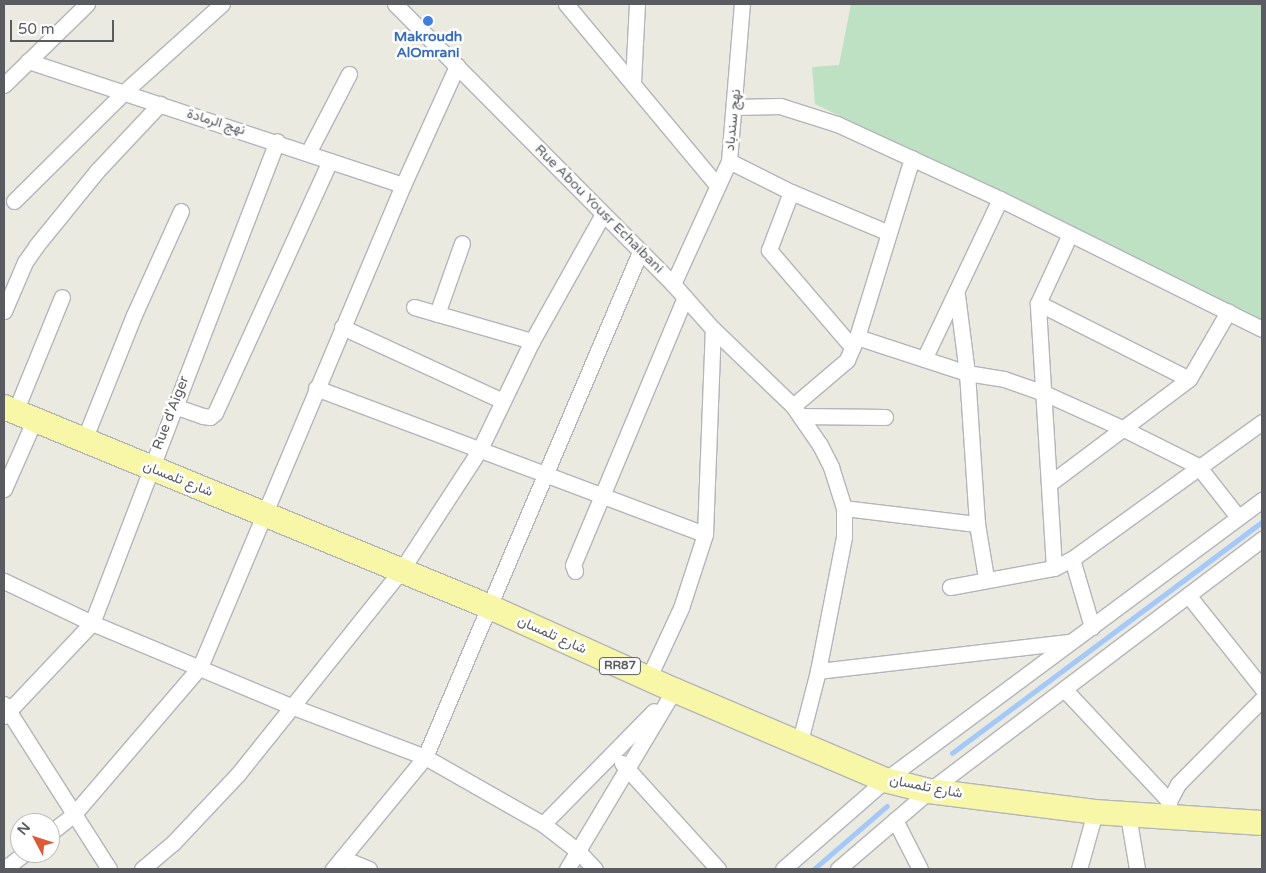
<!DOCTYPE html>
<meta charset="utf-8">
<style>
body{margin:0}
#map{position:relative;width:1266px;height:873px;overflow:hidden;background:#ebeae1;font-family:"Varela Round",Vazirmatn,sans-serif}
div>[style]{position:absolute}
.green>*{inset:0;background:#bee1c3}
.stream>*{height:4.5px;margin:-2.25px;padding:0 2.25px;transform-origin:2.25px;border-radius:2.25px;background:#a4c8f8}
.roads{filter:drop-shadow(1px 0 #b3b5ba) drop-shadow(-1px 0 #b3b5ba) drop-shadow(0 1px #b3b5ba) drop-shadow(0 -1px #b3b5ba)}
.minor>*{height:15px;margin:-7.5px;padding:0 7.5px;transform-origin:7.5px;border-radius:7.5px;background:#fff}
.primary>*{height:24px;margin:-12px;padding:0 12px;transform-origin:12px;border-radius:12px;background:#f8f7a8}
.dots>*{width:14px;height:14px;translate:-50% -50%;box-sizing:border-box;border:2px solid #fff;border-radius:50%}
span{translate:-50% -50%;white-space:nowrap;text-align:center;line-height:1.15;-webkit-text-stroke:5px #fff;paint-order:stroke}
.shield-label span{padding:1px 4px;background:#fff;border:1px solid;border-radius:4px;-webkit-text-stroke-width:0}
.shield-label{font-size:12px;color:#595b60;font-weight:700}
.shop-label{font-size:14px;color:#366cbe;font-weight:700}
.street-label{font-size:14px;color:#595b60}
.frame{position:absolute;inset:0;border:5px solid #595b60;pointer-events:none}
.north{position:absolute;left:10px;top:813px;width:50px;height:50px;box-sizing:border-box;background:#fff;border:1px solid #bdbdbf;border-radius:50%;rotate:310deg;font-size:14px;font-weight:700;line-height:20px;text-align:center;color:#595b60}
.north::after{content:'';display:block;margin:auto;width:18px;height:22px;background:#db5a37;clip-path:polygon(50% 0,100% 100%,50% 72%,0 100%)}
.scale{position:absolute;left:10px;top:20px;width:104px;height:22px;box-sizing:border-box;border:2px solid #595b60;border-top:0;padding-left:6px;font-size:15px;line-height:18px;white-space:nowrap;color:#595b60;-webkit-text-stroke:4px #fff;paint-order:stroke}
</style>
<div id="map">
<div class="green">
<div style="clip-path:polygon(851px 4px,1262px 4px,1262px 322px,815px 104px,812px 67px,839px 65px)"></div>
</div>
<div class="stream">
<div style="left:952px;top:753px;width:387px;rotate:-36.7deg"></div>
<div style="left:814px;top:869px;width:96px;rotate:-40.8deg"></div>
</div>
<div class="roads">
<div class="minor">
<div style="left:395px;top:4px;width:395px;rotate:45.2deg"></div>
<div style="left:673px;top:284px;width:60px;rotate:48.4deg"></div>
<div style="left:713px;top:329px;width:111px;rotate:43.9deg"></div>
<div style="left:793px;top:406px;width:47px;rotate:55.3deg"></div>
<div style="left:820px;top:445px;width:25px;rotate:63deg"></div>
<div style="left:831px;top:467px;width:43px;rotate:72.4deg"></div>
<div style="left:844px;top:508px;width:29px;rotate:90deg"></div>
<div style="left:844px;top:537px;width:136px;rotate:101deg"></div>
<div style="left:818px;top:671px;width:72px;rotate:104.4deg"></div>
<div style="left:566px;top:4px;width:236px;rotate:50.2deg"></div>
<div style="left:28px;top:61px;width:395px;rotate:18.3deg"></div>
<div style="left:633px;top:82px;width:78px;rotate:-87.1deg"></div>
<div style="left:4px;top:85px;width:116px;rotate:-44.3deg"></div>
<div style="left:735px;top:107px;width:45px;rotate:-1.3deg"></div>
<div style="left:780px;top:106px;width:60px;rotate:17.5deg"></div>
<div style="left:837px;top:124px;width:179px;rotate:24.7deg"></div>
<div style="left:1000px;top:199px;width:292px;rotate:26.4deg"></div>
<div style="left:308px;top:153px;width:89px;rotate:-62.6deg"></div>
<div style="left:729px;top:161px;width:69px;rotate:26.6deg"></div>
<div style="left:791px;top:192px;width:106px;rotate:22.7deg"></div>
<div style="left:791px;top:192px;width:62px;rotate:110.8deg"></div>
<div style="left:769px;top:250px;width:128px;rotate:49.4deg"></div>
<div style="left:14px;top:201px;width:153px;rotate:-44.7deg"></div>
<div style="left:123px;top:93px;width:133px;rotate:-42deg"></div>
<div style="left:673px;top:284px;width:135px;rotate:-65.5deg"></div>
<div style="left:729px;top:161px;width:158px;rotate:-85.3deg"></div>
<div style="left:957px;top:295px;width:79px;rotate:82.7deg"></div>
<div style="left:967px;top:373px;width:151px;rotate:86.2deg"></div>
<div style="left:977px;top:524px;width:55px;rotate:80.5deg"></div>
<div style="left:1038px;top:303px;width:169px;rotate:26.7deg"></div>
<div style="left:414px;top:307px;width:123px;rotate:16.1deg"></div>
<div style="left:4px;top:311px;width:53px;rotate:-66.8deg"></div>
<div style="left:25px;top:262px;width:19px;rotate:-55deg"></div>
<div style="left:36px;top:246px;width:97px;rotate:-50.9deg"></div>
<div style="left:97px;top:171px;width:92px;rotate:-46.8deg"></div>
<div style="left:437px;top:314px;width:75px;rotate:-70.6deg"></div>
<div style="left:342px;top:327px;width:177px;rotate:24.7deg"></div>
<div style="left:857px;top:337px;width:116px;rotate:18.1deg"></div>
<div style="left:967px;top:373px;width:37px;rotate:9deg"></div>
<div style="left:1004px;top:379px;width:42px;rotate:19.3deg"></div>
<div style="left:1044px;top:393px;width:85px;rotate:24.2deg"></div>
<div style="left:1122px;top:428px;width:85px;rotate:26.6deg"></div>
<div style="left:1198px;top:466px;width:65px;rotate:51.9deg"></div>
<div style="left:925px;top:357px;width:175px;rotate:-64.6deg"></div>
<div style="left:316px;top:388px;width:415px;rotate:20.6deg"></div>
<div style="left:174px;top:406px;width:31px;rotate:19deg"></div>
<div style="left:203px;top:416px;width:7px;rotate:8deg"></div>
<div style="left:210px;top:417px;width:6px;rotate:-39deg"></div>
<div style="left:215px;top:413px;width:277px;rotate:-65.5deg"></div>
<div style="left:793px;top:406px;width:71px;rotate:-40.4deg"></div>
<div style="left:847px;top:360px;width:25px;rotate:-67deg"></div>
<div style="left:857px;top:337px;width:187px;rotate:-72.9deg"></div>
<div style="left:15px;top:412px;width:124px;rotate:-67.8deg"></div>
<div style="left:801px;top:416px;width:84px;rotate:0.7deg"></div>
<div style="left:84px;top:440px;width:135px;rotate:-68.2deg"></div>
<div style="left:134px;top:315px;width:114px;rotate:-65.7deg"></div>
<div style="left:1049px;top:484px;width:175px;rotate:-36.9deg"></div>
<div style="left:1189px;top:379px;width:78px;rotate:-59.8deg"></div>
<div style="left:4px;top:489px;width:74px;rotate:-66.2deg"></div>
<div style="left:844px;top:508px;width:134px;rotate:6.9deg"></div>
<div style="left:1072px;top:559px;width:71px;rotate:73.6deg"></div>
<div style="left:1054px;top:568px;width:265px;rotate:-93.5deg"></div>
<div style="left:1038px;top:303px;width:76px;rotate:-65.1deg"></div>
<div style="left:575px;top:571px;width:6px;rotate:-108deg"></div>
<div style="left:573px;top:565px;width:290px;rotate:-67.3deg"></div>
<div style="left:4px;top:581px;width:98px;rotate:25.5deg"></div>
<div style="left:92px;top:623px;width:218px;rotate:22.7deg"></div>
<div style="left:293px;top:707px;width:141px;rotate:20.7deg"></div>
<div style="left:425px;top:757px;width:136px;rotate:29.6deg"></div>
<div style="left:543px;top:824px;width:46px;rotate:37.9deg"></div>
<div style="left:579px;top:852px;width:23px;rotate:47deg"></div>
<div style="left:950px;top:587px;width:106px;rotate:-10.4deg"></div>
<div style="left:1054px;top:568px;width:20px;rotate:-27deg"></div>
<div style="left:1072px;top:559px;width:234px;rotate:-35.8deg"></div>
<div style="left:1188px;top:595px;width:119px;rotate:51.5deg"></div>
<div style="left:818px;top:671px;width:251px;rotate:-6.6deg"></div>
<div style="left:648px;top:679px;width:78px;rotate:-65.1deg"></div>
<div style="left:681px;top:608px;width:78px;rotate:-72deg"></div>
<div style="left:705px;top:534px;width:205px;rotate:-87.8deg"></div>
<div style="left:1064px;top:689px;width:154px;rotate:46.8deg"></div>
<div style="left:4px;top:704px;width:196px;rotate:57.5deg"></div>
<div style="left:4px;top:716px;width:128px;rotate:-46.6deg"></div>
<div style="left:92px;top:623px;width:516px;rotate:-69deg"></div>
<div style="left:622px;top:763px;width:143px;rotate:47.8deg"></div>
<div style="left:1128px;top:815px;width:55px;rotate:80.5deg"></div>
<div style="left:1166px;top:817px;width:16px;rotate:-79deg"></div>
<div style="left:1169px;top:801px;width:19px;rotate:-62deg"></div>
<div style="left:1178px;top:784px;width:120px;rotate:-45.3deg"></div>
<div style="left:895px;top:820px;width:55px;rotate:63deg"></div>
<div style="left:543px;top:824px;width:158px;rotate:-45.5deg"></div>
<div style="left:50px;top:833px;width:29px;rotate:-38deg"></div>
<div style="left:73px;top:815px;width:195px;rotate:-49.4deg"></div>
<div style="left:200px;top:667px;width:523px;rotate:-67.16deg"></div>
<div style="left:403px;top:185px;width:131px;rotate:-65.6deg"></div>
<div style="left:342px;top:858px;width:29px;rotate:22deg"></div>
<div style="left:4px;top:869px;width:26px;rotate:-37deg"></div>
<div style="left:142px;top:869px;width:40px;rotate:-40deg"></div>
<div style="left:173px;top:843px;width:95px;rotate:-46.7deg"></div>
<div style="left:238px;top:774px;width:259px;rotate:-51.3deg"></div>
<div style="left:400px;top:572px;width:145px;rotate:-56.9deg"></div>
<div style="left:479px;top:451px;width:122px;rotate:-64.3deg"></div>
<div style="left:532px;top:341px;width:145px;rotate:-60.8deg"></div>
<div style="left:333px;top:869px;width:145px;rotate:-50.6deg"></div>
<div style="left:425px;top:757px;width:549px;rotate:-66.94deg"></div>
<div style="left:567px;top:869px;width:209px;rotate:-59.1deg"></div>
<div style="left:783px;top:869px;width:135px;rotate:-41.1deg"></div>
<div style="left:885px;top:780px;width:470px;rotate:-36.6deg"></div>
<div style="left:838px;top:869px;width:120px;rotate:-40.6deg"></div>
<div style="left:929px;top:791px;width:418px;rotate:-37.1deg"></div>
<div style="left:1079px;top:869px;width:59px;rotate:-74.3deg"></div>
</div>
<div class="primary">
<div style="left:4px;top:407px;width:526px;rotate:22.37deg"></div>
<div style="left:490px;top:607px;width:202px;rotate:24.3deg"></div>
<div style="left:674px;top:690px;width:229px;rotate:23.1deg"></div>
<div style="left:885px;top:780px;width:45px;rotate:14deg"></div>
<div style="left:929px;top:791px;width:167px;rotate:7.2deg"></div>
<div style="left:1095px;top:812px;width:167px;rotate:3.8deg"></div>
</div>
</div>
<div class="dots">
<div style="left:428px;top:21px;background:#3f7fe0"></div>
</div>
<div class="shield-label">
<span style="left:620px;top:666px">RR87</span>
</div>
<div class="shop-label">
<span style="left:428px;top:45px">Makroudh<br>AlOmrani</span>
</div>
<div class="street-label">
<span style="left:733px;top:120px;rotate:-84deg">نهج سندباد</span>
<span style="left:216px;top:122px;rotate:17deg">نهج الرمادة</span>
<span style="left:599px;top:209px;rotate:45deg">Rue Abou Yousr Echaibani</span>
<span style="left:171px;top:413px;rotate:-69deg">Rue d'Aiger</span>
<span style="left:178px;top:479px;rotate:22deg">شارع تلمسان</span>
<span style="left:552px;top:635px;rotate:24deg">شارع تلمسان</span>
<span style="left:926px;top:787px;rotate:11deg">شارع تلمسان</span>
</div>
<div class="frame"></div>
<div class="north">N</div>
<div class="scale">50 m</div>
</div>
